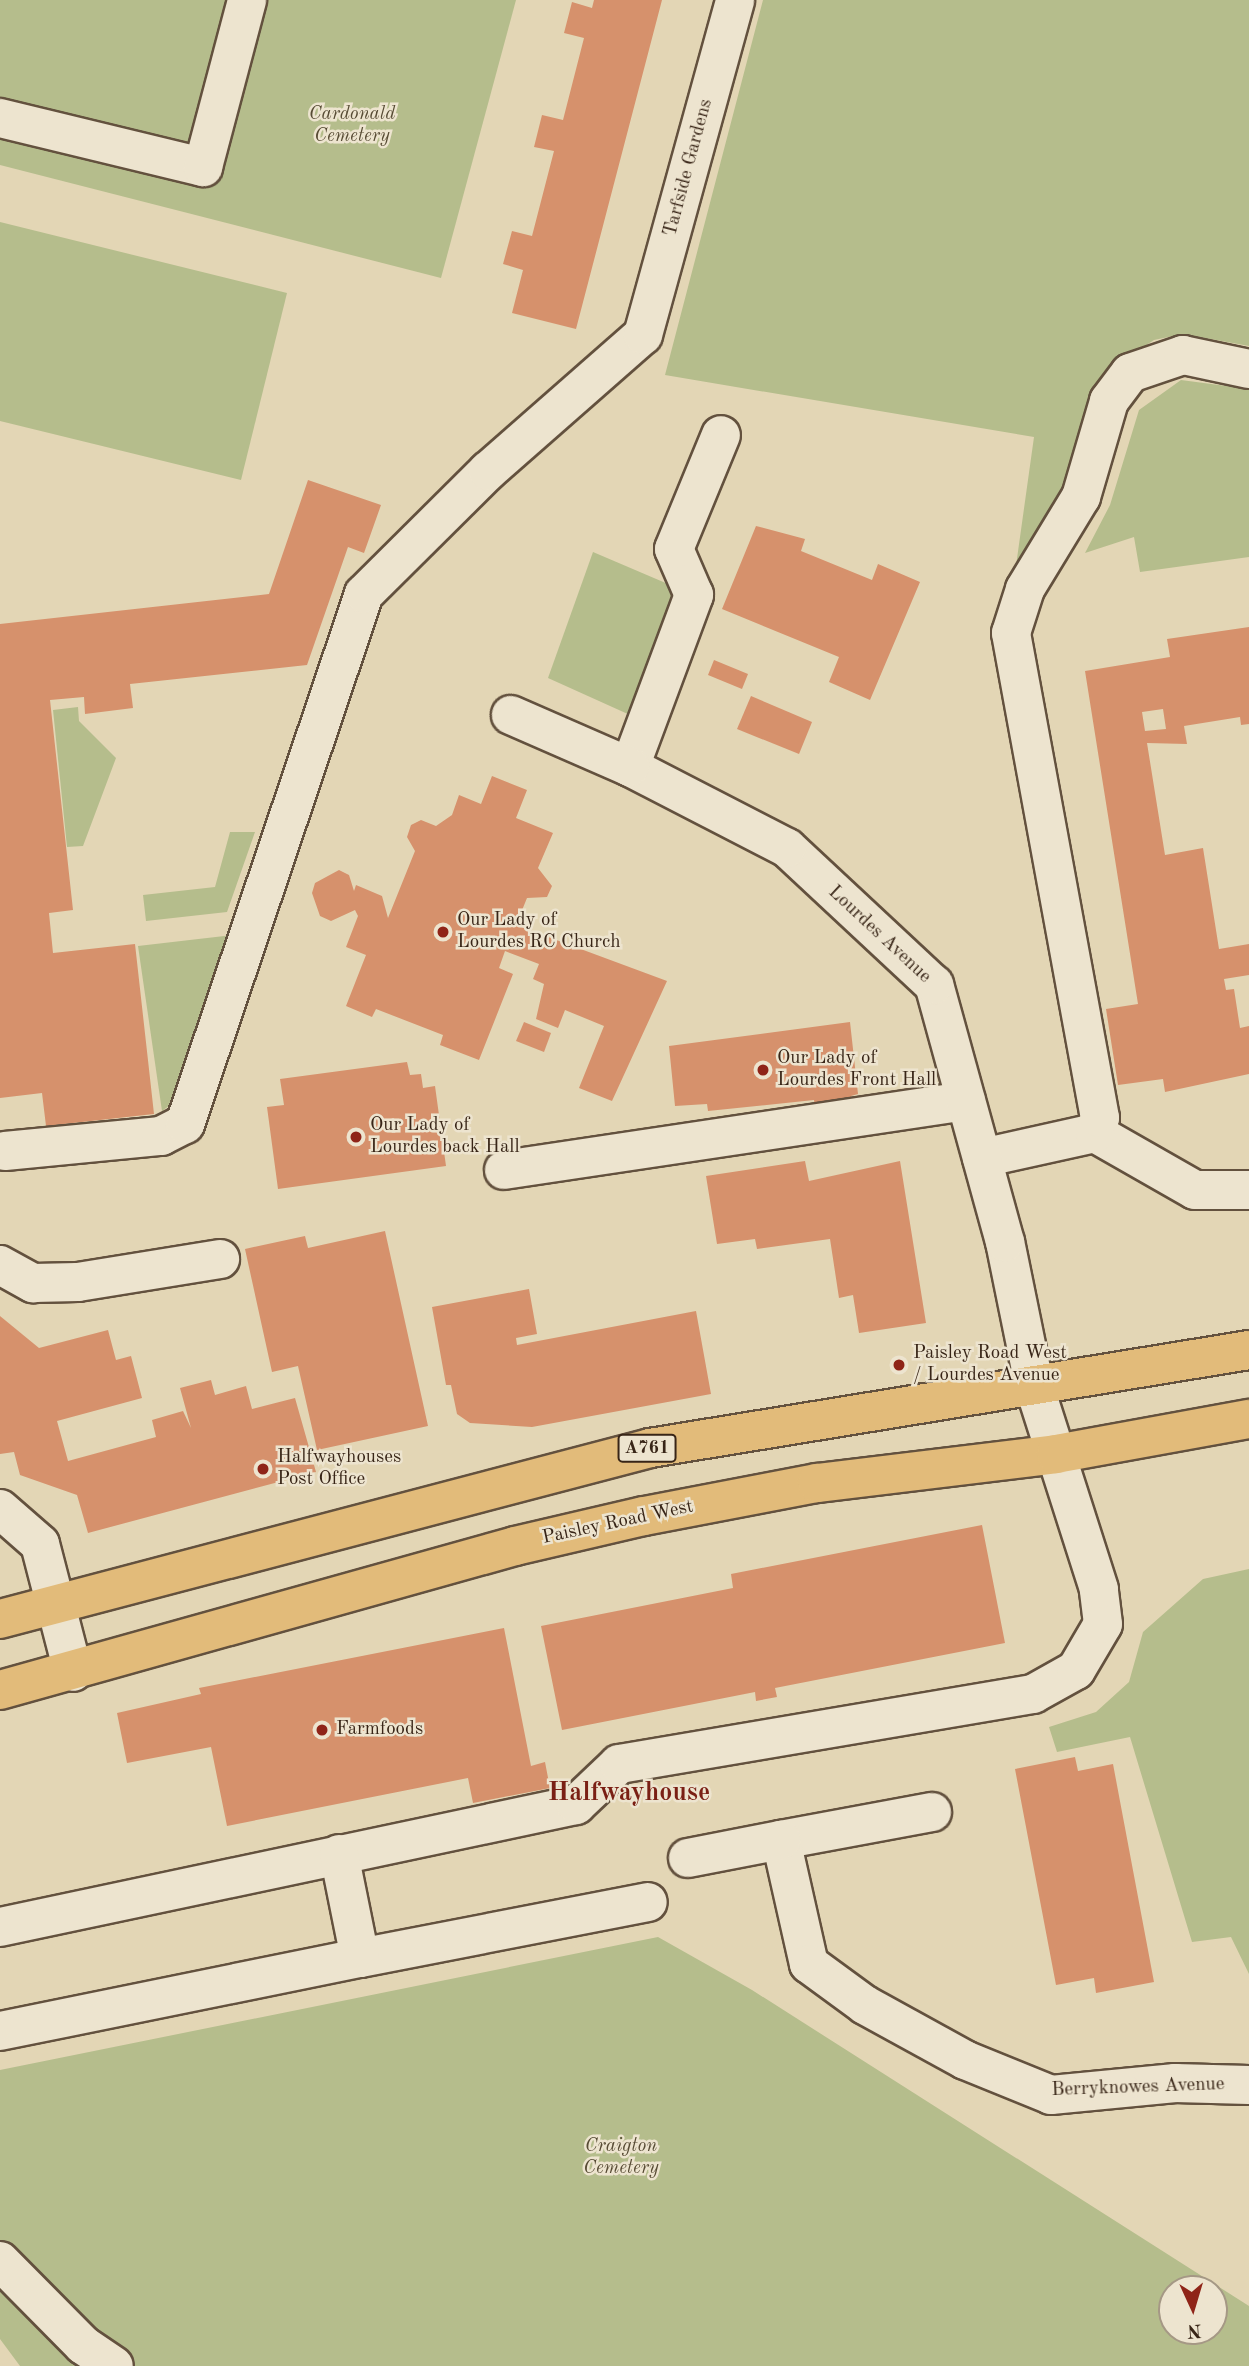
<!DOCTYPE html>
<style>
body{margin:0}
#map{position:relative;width:1249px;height:2366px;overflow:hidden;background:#e3d6b5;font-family:"Old Standard TT",serif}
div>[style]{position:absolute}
.green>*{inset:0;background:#b5bd8c}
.building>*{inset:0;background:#d6916c}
.roads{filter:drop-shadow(2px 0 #63513e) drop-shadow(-2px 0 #63513e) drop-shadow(0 2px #63513e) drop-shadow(0 -2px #63513e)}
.minor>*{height:38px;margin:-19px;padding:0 19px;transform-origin:19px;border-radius:19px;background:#ede4cf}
.major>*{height:38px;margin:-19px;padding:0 19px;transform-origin:19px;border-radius:19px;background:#e2bb7a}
.dots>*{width:19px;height:19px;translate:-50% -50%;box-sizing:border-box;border:4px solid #ede4cf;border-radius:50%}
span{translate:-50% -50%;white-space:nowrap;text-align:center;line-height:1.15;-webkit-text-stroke:5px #ede4cf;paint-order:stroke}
.shield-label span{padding:2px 5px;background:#ede4cf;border:2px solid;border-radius:5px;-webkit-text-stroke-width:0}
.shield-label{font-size:18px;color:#382517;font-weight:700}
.park-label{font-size:19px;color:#574b34;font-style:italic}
.street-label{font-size:19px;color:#382517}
.poi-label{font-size:19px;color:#382517}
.left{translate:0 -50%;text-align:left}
.district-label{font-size:26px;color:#7a1f14;font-weight:700}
.north{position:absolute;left:1158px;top:2275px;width:70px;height:70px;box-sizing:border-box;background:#ede4cf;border:2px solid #a59885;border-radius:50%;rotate:176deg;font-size:19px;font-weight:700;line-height:28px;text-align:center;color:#382517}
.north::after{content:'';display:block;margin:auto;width:24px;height:32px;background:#8f2418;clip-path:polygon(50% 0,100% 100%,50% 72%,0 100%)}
</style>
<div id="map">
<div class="green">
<div style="clip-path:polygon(0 0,516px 0,441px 278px,0 165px)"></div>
<div style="clip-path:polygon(763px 0,1249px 0,1249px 346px,1183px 334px,1154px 340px,1127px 358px,1069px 484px,1014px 580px,1034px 437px,665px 375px)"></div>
<div style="clip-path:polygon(0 222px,287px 293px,241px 480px,0 421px)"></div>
<div style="clip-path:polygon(1181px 380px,1249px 389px,1249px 557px,1140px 572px,1134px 537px,1085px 553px,1110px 505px,1139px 410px)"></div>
<div style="clip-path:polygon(593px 552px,682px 590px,630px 715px,548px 678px)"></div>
<div style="clip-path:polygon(78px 707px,79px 721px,116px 758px,83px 846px,67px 847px,53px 710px)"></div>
<div style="clip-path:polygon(230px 832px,255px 832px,227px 912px,146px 921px,143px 895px,215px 887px)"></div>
<div style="clip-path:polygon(233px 935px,173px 1103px,162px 1111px,138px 946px)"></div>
<div style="clip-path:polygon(1249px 1569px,1249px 1974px,1231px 1937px,1192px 1942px,1130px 1737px,1057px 1752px,1049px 1727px,1096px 1712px,1129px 1682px,1143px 1632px,1203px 1579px)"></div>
<div style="clip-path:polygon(evenodd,658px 1937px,752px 1990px,1249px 2306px,1249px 2366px,20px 2366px,0 2339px,0 2070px,658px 1937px,1172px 2289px,1214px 2289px,1214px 2331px,1172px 2331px,1172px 2289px)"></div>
</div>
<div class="building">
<div style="clip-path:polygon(594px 0,662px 0,576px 329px,512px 313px,523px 270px,503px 264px,512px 231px,532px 236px,554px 151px,534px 147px,542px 115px,563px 120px,584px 38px,564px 33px,572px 2px,592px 8px)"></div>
<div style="clip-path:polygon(308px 480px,381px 505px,364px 553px,348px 547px,307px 665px,130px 684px,133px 708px,85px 714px,84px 697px,50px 700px,73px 910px,49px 913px,53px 953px,135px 944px,154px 1114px,46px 1126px,42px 1093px,0 1098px,0 624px,269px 594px)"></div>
<div style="clip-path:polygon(756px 526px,805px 539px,801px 551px,872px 580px,878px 564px,920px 582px,870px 700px,829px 682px,839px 657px,722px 609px)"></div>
<div style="clip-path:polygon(evenodd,1249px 627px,1249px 724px,1241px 725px,1240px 717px,1184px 726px,1187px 744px,1147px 743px,1165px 855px,1203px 848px,1219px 949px,1249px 944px,1249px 975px,1224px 979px,1226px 990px,1234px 989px,1240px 1028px,1249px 1026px,1249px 1074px,1165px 1092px,1163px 1079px,1118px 1085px,1106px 1009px,1138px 1004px,1085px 671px,1170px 657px,1167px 639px,1249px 627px,1163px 709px,1166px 729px,1145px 731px,1142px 712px,1163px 709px)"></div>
<div style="clip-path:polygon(714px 660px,748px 674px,742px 689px,708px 675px)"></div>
<div style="clip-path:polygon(751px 696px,812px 722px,799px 754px,737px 729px)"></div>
<div style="clip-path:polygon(492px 776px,527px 790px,516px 818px,553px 833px,538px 868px,552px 886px,547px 897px,527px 898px,516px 925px,667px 981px,612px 1101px,579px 1088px,604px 1026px,565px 1010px,558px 1028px,536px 1019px,544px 984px,533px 979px,539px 964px,505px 951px,499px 968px,513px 974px,479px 1060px,440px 1045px,443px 1035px,376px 1009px,372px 1017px,346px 1006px,366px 955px,346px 947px,358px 916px,355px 910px,331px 921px,320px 916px,312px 893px,315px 883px,339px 870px,349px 875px,354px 891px,356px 885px,382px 896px,388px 918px,415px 851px,407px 837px,411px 825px,421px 820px,436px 826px,452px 815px,459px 795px,481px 804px)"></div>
<div style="clip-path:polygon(524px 1022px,551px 1033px,544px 1052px,516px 1041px)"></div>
<div style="clip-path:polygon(850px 1022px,858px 1094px,851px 1096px,852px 1106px,815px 1110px,814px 1100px,708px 1111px,707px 1104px,675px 1106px,669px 1046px)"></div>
<div style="clip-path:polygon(407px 1062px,410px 1075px,421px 1074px,423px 1088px,435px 1086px,446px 1166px,278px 1189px,267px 1107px,284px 1105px,280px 1079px)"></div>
<div style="clip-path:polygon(805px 1161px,809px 1181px,900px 1161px,926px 1323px,859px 1333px,853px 1295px,839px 1298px,830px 1239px,757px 1249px,755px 1239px,717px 1244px,706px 1176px)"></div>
<div style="clip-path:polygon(385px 1231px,428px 1426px,317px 1450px,298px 1366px,272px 1372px,245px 1249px,305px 1236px,308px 1248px)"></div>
<div style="clip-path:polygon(529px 1289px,537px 1334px,516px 1338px,517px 1345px,696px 1311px,711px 1394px,532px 1427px,470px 1423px,457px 1414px,451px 1385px,446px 1385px,432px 1307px)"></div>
<div style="clip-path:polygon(0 1316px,39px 1348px,108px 1330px,116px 1360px,131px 1356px,142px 1398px,57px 1421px,68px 1461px,156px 1437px,152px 1420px,183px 1411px,191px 1428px,180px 1388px,211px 1380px,215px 1395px,246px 1386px,252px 1409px,295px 1398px,316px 1472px,88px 1533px,77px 1495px,20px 1475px,14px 1452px,0 1454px)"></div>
<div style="clip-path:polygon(982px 1525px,1005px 1643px,775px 1688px,777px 1697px,756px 1701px,755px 1692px,562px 1730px,541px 1626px,733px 1588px,731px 1574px)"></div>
<div style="clip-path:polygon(504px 1628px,531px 1766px,545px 1762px,550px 1788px,473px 1803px,468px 1778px,227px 1826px,211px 1747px,127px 1763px,117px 1713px,201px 1694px,199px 1688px)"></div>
<div style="clip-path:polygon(1075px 1757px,1078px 1771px,1113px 1764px,1154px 1982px,1096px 1993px,1094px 1978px,1056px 1985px,1015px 1769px)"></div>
</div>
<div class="roads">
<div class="minor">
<div style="left:0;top:118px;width:209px;rotate:13.6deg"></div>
<div style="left:203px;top:167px;width:173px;rotate:-75.2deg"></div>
<div style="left:630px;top:767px;width:184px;rotate:-69.6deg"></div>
<div style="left:694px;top:595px;width:50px;rotate:-113.5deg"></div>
<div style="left:674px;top:549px;width:123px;rotate:-67.6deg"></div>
<div style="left:1095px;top:1133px;width:115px;rotate:29.7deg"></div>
<div style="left:1195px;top:1190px;width:54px"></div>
<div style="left:5px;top:1151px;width:157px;rotate:-5.5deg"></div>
<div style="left:161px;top:1136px;width:27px;rotate:-27deg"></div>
<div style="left:185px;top:1124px;width:559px;rotate:-71.34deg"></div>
<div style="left:364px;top:594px;width:175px;rotate:-44.8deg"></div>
<div style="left:488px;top:471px;width:206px;rotate:-41.3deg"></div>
<div style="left:643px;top:335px;width:347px;rotate:-74.6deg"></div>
<div style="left:982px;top:1158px;width:116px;rotate:-12.5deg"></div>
<div style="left:1095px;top:1133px;width:16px;rotate:-72deg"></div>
<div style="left:1100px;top:1118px;width:493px;rotate:-100.4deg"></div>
<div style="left:1011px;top:633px;width:46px;rotate:-72.3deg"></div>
<div style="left:1025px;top:589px;width:108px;rotate:-58.7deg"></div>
<div style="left:1081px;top:497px;width:100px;rotate:-73.7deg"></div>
<div style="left:1109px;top:401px;width:35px;rotate:-53deg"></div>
<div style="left:1130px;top:373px;width:56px;rotate:-18.8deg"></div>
<div style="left:1183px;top:355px;width:67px;rotate:12deg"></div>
<div style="left:504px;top:1170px;width:467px;rotate:-8.5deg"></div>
<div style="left:0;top:1265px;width:38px;rotate:29deg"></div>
<div style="left:33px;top:1283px;width:45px;rotate:-1.3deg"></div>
<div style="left:78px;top:1282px;width:144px;rotate:-9.2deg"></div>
<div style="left:0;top:1509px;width:53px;rotate:41.2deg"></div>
<div style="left:40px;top:1544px;width:132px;rotate:75.5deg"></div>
<div style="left:932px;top:1812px;width:154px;rotate:169.5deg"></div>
<div style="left:781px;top:1840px;width:127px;rotate:77.3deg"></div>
<div style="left:809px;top:1964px;width:69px;rotate:36.2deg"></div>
<div style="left:865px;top:2005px;width:114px;rotate:28.8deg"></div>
<div style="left:965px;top:2060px;width:93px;rotate:22.1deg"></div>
<div style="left:1051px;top:2095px;width:125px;rotate:-5.5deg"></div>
<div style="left:1175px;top:2083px;width:74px;rotate:1.5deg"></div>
<div style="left:688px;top:1858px;width:95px;rotate:-11deg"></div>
<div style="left:0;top:1927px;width:589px;rotate:-11.96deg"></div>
<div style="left:576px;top:1805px;width:59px;rotate:-43.6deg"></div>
<div style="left:619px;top:1764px;width:420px;rotate:-9.6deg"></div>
<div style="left:1033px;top:1694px;width:49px;rotate:-29.2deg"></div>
<div style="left:1076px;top:1670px;width:53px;rotate:-59.6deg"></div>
<div style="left:1103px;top:1624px;width:35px;rotate:-97deg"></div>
<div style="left:1099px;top:1589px;width:210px;rotate:-107.7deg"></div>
<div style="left:1035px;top:1389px;width:150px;rotate:-101.5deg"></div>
<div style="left:1005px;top:1242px;width:267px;rotate:-105.4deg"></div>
<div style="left:934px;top:985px;width:201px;rotate:-137deg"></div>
<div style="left:787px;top:848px;width:177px;rotate:-152.7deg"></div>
<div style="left:630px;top:767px;width:130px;rotate:-156.4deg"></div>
<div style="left:360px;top:1958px;width:293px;rotate:-11deg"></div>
<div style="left:0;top:2031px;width:367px;rotate:-11.5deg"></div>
<div style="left:360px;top:1958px;width:106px;rotate:-101.4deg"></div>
<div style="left:0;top:2261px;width:118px;rotate:45.3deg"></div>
<div style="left:83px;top:2345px;width:37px;rotate:34deg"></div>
</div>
<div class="major">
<div style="left:0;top:1619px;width:672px;rotate:-14.74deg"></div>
<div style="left:650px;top:1448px;width:607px;rotate:-9.29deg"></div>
<div style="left:0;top:1690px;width:535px;rotate:-15.62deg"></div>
<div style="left:515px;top:1546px;width:132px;rotate:-13.1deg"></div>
<div style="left:644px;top:1516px;width:176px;rotate:-10.8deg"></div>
<div style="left:817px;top:1483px;width:241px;rotate:-6.9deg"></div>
<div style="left:1056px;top:1454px;width:196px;rotate:-10.3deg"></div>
</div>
</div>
<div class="dots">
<div style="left:443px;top:932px;background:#8f2418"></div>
<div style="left:763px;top:1070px;background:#8f2418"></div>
<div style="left:356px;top:1137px;background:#8f2418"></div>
<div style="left:899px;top:1365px;background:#8f2418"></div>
<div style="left:263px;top:1469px;background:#8f2418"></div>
<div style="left:322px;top:1730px;background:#8f2418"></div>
</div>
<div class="shield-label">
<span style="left:647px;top:1448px">A761</span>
</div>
<div class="park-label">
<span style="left:352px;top:126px">Cardonald<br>Cemetery</span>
<span style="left:621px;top:2158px">Craigton<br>Cemetery</span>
</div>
<div class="street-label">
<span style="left:689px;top:168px;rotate:-75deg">Tarfside Gardens</span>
<span style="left:879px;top:935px;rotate:43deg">Lourdes Avenue</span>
<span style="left:618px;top:1523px;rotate:-12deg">Paisley Road West</span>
<span style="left:1138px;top:2088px;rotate:-2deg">Berryknowes Avenue</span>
</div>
<div class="poi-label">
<span class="left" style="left:457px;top:932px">Our Lady of<br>Lourdes RC Church</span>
<span class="left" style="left:777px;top:1070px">Our Lady of<br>Lourdes Front Hall</span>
<span class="left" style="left:370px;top:1137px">Our Lady of<br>Lourdes back Hall</span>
<span class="left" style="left:913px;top:1365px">Paisley Road West<br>/ Lourdes Avenue</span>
<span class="left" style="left:277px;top:1469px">Halfwayhouses<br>Post Office</span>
<span class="left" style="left:336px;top:1730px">Farmfoods</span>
</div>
<div class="district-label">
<span style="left:629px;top:1794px">Halfwayhouse</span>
</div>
<div class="north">N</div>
</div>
